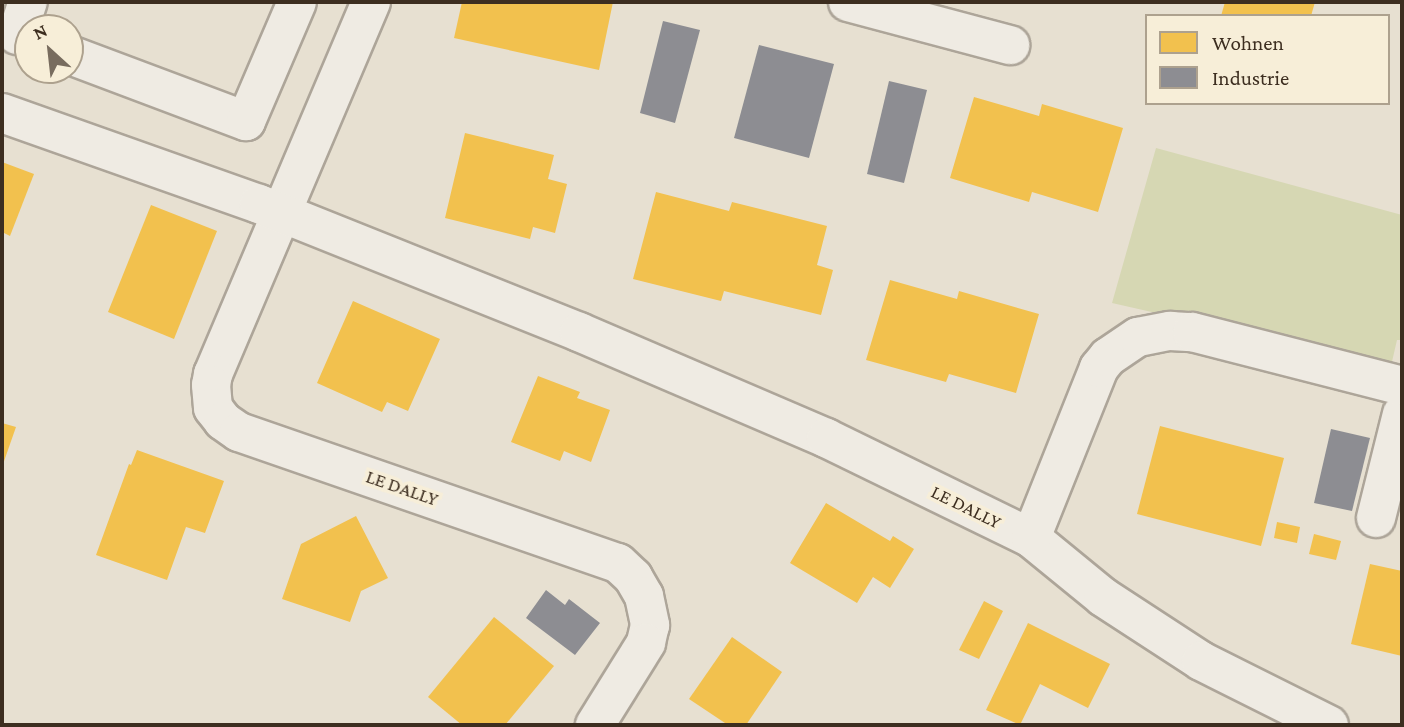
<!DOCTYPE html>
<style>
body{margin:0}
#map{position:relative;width:1404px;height:727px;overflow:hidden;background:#e7e0d1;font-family:"Crimson Pro",serif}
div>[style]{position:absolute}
.green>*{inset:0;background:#d6d7b3}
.homes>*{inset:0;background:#f2c14e}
.industry>*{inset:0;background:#8d8d92}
.roads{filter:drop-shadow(2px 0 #ada599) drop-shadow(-2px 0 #ada599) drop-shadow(0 2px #ada599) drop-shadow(0 -2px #ada599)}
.minor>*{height:38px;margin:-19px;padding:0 19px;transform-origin:19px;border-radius:19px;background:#efebe3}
span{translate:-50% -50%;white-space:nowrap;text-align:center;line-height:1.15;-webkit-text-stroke:7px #f7eed8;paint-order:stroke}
.street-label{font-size:19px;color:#3d2e20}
.frame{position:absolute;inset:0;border:4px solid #3d2e20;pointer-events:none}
.legend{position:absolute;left:1145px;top:14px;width:245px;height:91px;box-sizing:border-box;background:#f7eed8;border:2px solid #ada18e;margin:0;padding:9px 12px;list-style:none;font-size:21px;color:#3d2e20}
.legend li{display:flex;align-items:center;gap:14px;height:35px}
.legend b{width:35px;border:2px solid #ada18e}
.north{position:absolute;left:14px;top:14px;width:70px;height:70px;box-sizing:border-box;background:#f7eed8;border:2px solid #ada18e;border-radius:50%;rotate:333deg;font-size:19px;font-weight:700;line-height:28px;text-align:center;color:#3d2e20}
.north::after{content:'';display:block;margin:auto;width:24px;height:32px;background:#786c5e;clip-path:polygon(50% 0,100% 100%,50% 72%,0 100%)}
</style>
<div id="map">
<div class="green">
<div style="clip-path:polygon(1156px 148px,1402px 215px,1402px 340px,1397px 340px,1391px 366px,1112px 303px)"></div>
</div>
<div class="homes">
<div style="clip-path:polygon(462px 2px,613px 2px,599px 70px,454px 38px)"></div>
<div style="clip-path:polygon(1225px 2px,1315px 2px,1311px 16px,1221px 16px)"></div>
<div style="clip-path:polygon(974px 97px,1039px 116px,1042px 104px,1123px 128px,1098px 212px,1032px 192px,1029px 202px,950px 178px)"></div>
<div style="clip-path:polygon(465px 133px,554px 155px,548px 179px,567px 184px,555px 233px,533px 227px,530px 239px,445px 218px)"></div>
<div style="clip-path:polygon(2px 162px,34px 174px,10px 236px,2px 232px)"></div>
<div style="clip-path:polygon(656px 192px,729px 211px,732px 202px,827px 226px,817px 265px,833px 270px,821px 315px,724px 291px,721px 301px,633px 279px)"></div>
<div style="clip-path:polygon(151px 205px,217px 231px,174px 339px,108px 312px)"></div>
<div style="clip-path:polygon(890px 280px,957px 299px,959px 291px,1039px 314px,1016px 393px,949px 374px,946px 382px,866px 360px)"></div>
<div style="clip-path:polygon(353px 301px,440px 339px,408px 411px,387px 402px,382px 412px,317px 383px)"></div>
<div style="clip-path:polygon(538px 376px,580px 392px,577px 398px,610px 410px,591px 462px,564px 451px,560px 461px,511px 442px)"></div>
<div style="clip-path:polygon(2px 423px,16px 427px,2px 467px)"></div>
<div style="clip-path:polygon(1160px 426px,1284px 458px,1261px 546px,1137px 514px)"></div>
<div style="clip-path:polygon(137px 450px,224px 481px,205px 533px,186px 527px,167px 580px,96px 555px,129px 464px,131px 465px)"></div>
<div style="clip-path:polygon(826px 503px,890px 541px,893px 536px,914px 549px,890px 588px,873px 577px,857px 603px,790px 563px)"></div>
<div style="clip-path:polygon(356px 516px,388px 578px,361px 591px,350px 622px,282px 599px,301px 544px)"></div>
<div style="clip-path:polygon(1277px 522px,1300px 527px,1297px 543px,1274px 538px)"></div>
<div style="clip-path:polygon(1314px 534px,1341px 541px,1336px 560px,1309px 554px)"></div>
<div style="clip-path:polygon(1370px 564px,1402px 571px,1402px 656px,1351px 644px)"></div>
<div style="clip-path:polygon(984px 601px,1003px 611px,979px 659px,959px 650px)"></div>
<div style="clip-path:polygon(494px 617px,554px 666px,505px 725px,462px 725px,428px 697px)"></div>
<div style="clip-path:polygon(1028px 623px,1110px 664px,1088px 708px,1040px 684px,1020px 725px,986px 710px)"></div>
<div style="clip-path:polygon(732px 637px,782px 672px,746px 725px,728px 725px,689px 699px)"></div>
</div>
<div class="industry">
<div style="clip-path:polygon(663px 21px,700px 30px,675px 123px,640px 113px)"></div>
<div style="clip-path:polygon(759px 45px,834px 64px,809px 158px,734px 138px)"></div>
<div style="clip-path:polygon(889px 81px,927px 90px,904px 183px,867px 174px)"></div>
<div style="clip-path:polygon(1331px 429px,1370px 438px,1352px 511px,1314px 503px)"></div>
<div style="clip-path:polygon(546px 590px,565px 605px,569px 599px,600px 623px,575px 655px,526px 618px)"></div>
</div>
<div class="roads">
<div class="minor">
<div style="left:371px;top:2px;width:404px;rotate:113deg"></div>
<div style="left:213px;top:374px;width:11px;rotate:100deg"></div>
<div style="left:211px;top:385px;width:23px;rotate:85deg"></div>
<div style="left:213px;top:408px;width:16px;rotate:52deg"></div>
<div style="left:223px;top:421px;width:19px;rotate:35deg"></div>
<div style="left:239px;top:432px;width:401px;rotate:19.1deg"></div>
<div style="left:618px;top:563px;width:21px;rotate:43deg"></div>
<div style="left:633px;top:577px;width:22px;rotate:60deg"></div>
<div style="left:644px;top:596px;width:30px;rotate:78deg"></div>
<div style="left:650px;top:625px;width:18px;rotate:103deg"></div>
<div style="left:646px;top:643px;width:97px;rotate:121.9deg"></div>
<div style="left:848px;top:2px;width:168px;rotate:14.9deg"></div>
<div style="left:17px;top:35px;width:35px;rotate:-72deg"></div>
<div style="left:70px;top:55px;width:188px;rotate:20.6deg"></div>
<div style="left:246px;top:121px;width:129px;rotate:-66.8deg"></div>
<div style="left:2px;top:113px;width:273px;rotate:19.5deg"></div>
<div style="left:259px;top:204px;width:345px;rotate:21.8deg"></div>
<div style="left:579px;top:332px;width:269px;rotate:23.2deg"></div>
<div style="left:826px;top:438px;width:228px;rotate:26deg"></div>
<div style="left:1031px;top:538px;width:93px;rotate:39.3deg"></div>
<div style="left:1103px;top:597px;width:117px;rotate:33.1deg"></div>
<div style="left:1201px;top:661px;width:143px;rotate:26.6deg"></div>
<div style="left:1376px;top:518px;width:107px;rotate:-76deg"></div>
<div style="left:1031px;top:538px;width:183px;rotate:-68.2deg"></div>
<div style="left:1099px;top:368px;width:14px;rotate:-51deg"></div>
<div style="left:1108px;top:357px;width:36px;rotate:-34deg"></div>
<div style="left:1138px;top:337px;width:33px;rotate:-11deg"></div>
<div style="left:1170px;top:331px;width:22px;rotate:3deg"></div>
<div style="left:1192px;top:332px;width:217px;rotate:14.4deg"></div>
</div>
</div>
<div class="street-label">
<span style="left:402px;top:488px;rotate:19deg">LE DALLY</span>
<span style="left:966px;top:507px;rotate:26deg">LE DALLY</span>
</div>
<div class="frame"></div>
<ul class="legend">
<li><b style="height:19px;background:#f2c14e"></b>Wohnen</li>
<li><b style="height:19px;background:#8d8d92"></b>Industrie</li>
</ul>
<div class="north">N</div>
</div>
